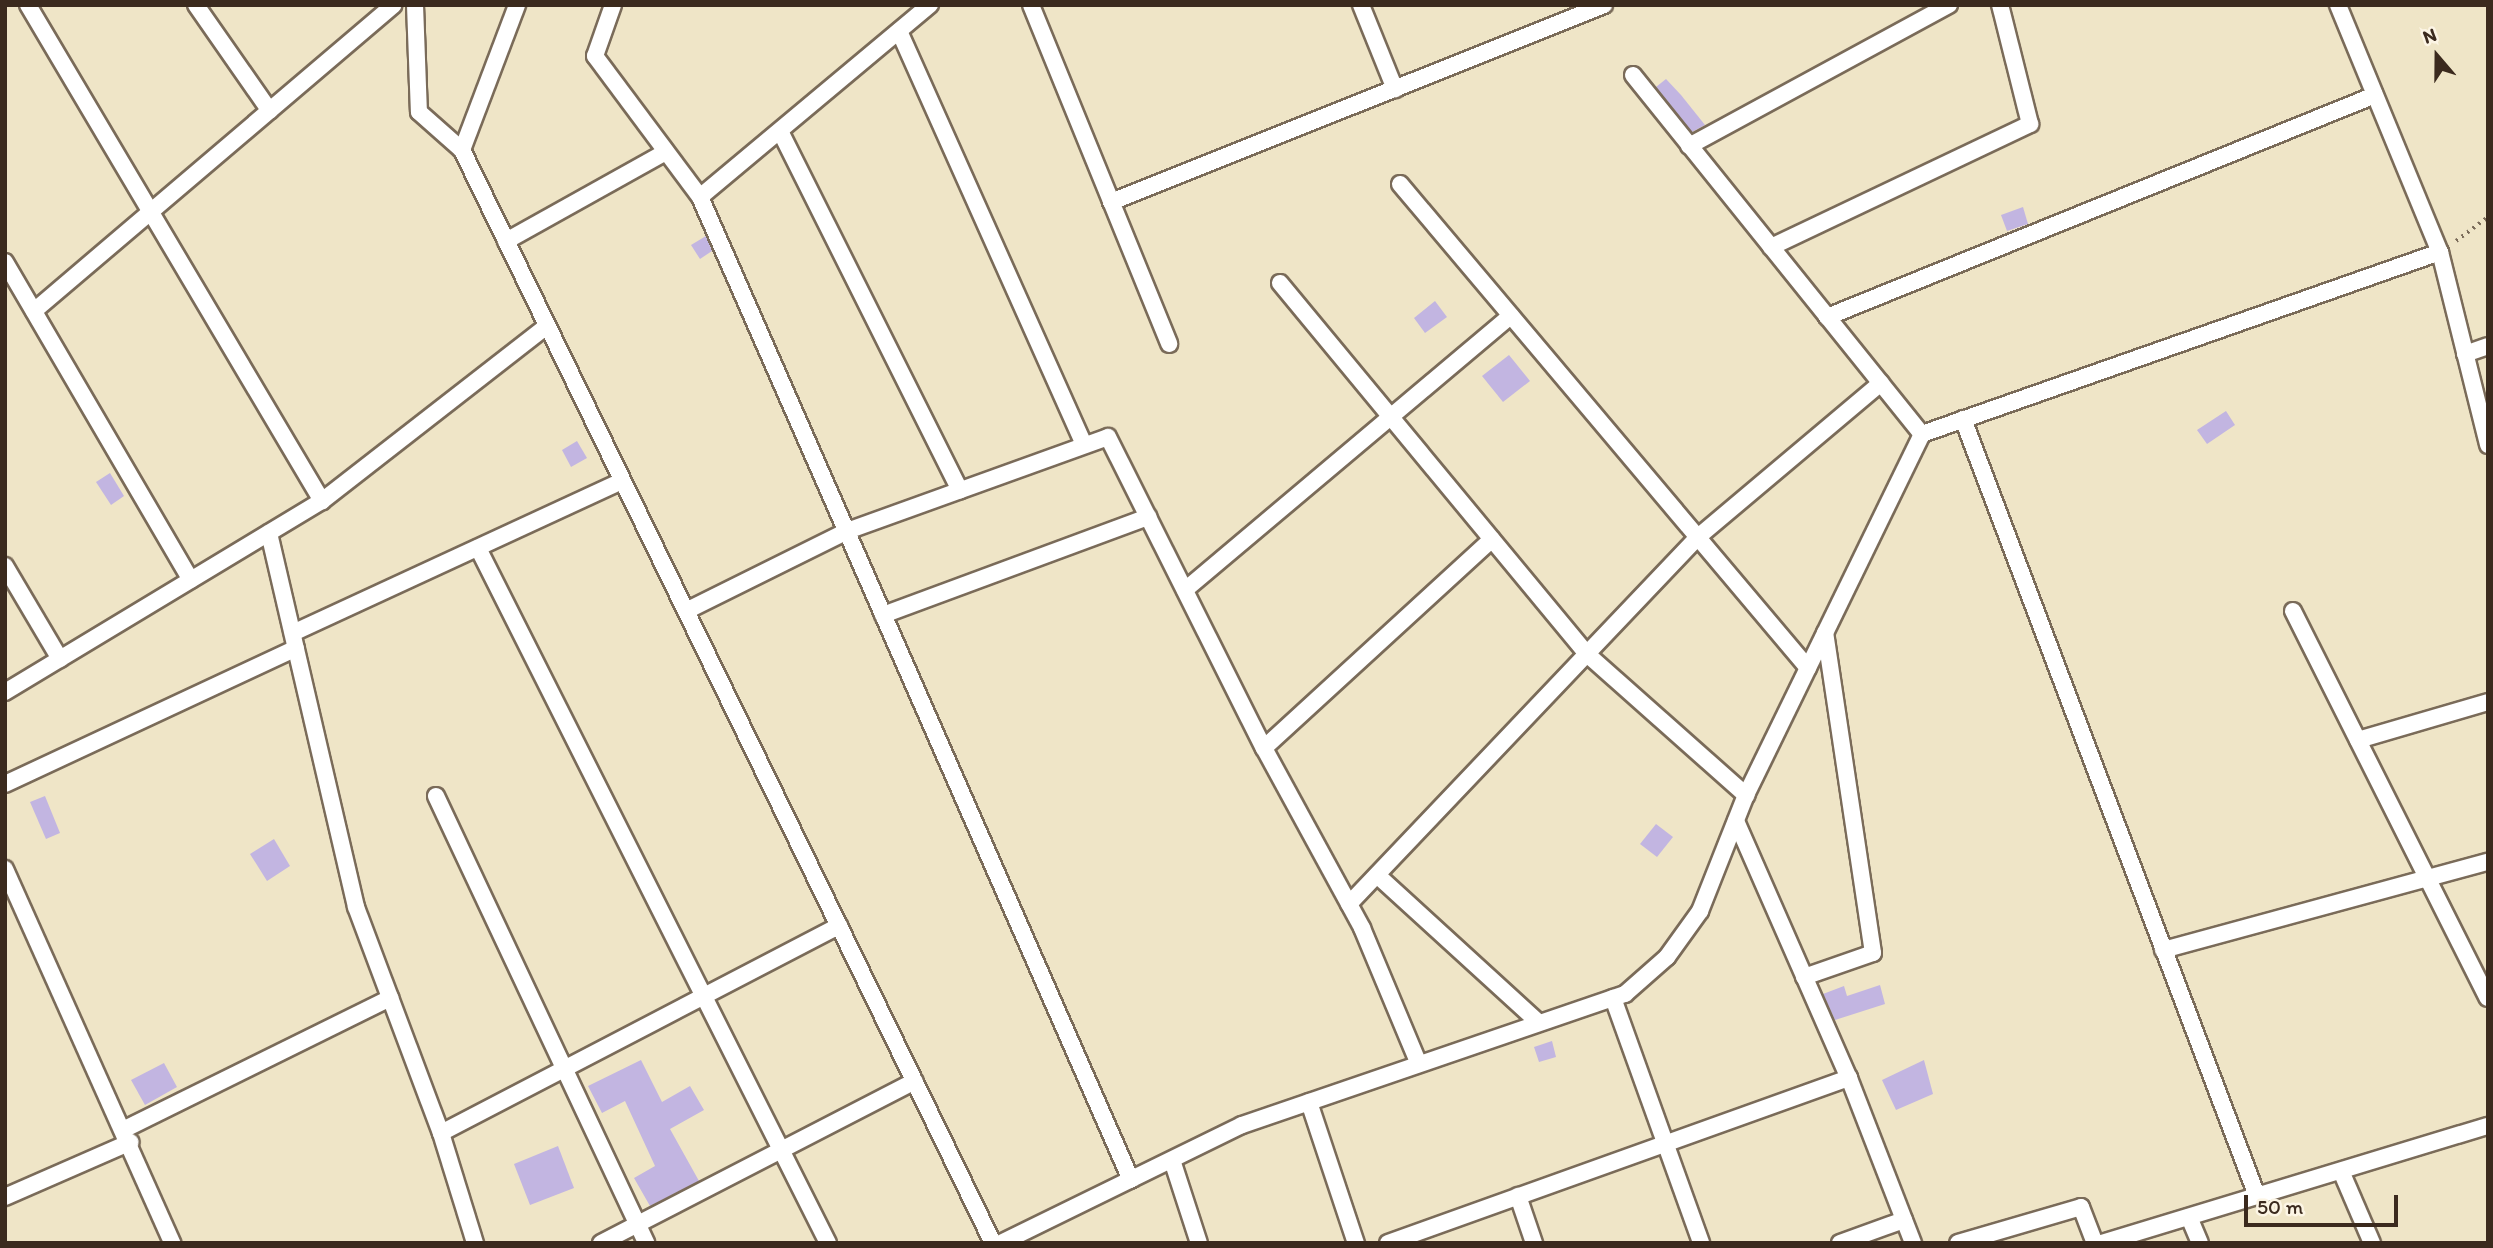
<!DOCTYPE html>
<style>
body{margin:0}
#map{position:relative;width:2493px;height:1248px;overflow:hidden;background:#efe5c7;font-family:Itim,sans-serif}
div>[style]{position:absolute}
.building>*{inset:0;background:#c2b5e1}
.path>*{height:3.5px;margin-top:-1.75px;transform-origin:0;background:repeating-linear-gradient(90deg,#7a6b59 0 2px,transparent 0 7px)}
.roads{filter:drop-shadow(2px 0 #7a6b59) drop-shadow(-2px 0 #7a6b59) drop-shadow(0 2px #7a6b59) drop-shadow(0 -2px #7a6b59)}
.street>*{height:16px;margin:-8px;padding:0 8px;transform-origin:8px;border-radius:8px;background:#fff}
span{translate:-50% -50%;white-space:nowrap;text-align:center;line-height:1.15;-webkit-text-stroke:7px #fcf5e5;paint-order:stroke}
.frame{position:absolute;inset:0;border:7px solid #3b2a1e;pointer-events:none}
.north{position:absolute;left:2402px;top:21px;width:70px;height:70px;-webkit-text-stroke:5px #fcf5e5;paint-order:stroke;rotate:340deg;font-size:19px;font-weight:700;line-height:28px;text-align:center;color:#3b2a1e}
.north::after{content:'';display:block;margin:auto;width:24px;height:32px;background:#3b2a1e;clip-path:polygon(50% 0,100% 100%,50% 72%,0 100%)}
.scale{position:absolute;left:2244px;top:1195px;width:154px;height:32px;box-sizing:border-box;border:4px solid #3b2a1e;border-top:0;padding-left:9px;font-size:21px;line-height:24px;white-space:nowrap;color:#3b2a1e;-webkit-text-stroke:5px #fcf5e5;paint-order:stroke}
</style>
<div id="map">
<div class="building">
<div style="clip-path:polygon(1666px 79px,1681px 95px,1705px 125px,1692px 132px,1656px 87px)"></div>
<div style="clip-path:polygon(2023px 207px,2028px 224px,2007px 231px,2001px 215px)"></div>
<div style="clip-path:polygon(706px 236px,712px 251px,700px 259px,691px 245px)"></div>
<div style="clip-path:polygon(1435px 301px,1447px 317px,1425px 333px,1414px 318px)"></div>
<div style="clip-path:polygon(1509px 355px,1530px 381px,1503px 402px,1482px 376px)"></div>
<div style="clip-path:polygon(2226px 411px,2235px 425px,2207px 444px,2197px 430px)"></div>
<div style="clip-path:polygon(577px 441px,587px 458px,571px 467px,562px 450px)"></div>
<div style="clip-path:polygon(110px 473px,124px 496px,111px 505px,96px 482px)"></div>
<div style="clip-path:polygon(45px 796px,60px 833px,46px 839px,30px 802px)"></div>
<div style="clip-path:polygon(1656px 824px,1673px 837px,1657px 857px,1640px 844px)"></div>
<div style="clip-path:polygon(274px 839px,290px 866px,267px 881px,250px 854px)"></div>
<div style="clip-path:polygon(1880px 985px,1885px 1004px,1835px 1020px,1823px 994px,1844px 986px,1847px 996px)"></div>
<div style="clip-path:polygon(1552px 1041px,1556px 1057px,1539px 1062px,1534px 1047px)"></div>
<div style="clip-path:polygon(641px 1060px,662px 1102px,690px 1086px,704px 1110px,670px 1129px,699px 1181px,650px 1206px,634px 1178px,655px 1166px,625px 1101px,602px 1113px,588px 1086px)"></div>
<div style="clip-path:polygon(1924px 1060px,1933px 1094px,1896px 1110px,1882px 1080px)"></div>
<div style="clip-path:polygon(164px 1063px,177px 1087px,145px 1105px,131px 1080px)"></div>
<div style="clip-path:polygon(558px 1146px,574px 1188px,530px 1205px,514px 1164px)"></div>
</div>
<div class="path">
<div style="left:2456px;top:241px;width:40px;rotate:-37deg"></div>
</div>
<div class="roads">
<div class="street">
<div style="left:28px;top:5px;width:577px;rotate:59.34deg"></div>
<div style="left:196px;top:5px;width:129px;rotate:55.1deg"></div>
<div style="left:415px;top:5px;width:107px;rotate:87.9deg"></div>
<div style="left:419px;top:112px;width:57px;rotate:41.5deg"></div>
<div style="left:462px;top:150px;width:1215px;rotate:64.09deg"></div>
<div style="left:613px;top:5px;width:54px;rotate:109.4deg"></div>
<div style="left:595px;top:56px;width:176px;rotate:53.3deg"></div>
<div style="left:700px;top:197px;width:1073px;rotate:66.32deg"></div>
<div style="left:1031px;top:5px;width:366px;rotate:67.8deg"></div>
<div style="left:1361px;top:5px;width:91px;rotate:68deg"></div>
<div style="left:2338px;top:5px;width:267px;rotate:67.6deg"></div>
<div style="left:2440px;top:252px;width:199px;rotate:76deg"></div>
<div style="left:899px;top:31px;width:453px;rotate:65.9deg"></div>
<div style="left:1633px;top:75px;width:461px;rotate:51.2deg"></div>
<div style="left:780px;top:131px;width:402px;rotate:63.4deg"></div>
<div style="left:1689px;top:146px;width:296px;rotate:-28.5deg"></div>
<div style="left:462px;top:150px;width:155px;rotate:-69.2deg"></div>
<div style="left:1400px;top:184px;width:633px;rotate:49.87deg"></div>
<div style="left:700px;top:197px;width:300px;rotate:-39.9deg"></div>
<div style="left:1111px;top:202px;width:531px;rotate:-21.78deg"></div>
<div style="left:506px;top:241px;width:183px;rotate:-29.1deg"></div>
<div style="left:1771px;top:247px;width:287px;rotate:-25.4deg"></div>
<div style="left:2030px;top:124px;width:123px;rotate:-104.1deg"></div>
<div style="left:5px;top:262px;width:368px;rotate:59.7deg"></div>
<div style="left:1280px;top:283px;width:482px;rotate:50.4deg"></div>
<div style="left:1587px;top:654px;width:213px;rotate:41.6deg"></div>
<div style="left:34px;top:311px;width:472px;rotate:-40.4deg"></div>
<div style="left:1827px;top:317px;width:591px;rotate:-22.05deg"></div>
<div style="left:2465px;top:354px;width:24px;rotate:-19deg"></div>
<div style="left:1963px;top:419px;width:831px;rotate:69.27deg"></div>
<div style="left:269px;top:533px;width:384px;rotate:76.9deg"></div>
<div style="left:356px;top:907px;width:241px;rotate:69.4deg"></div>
<div style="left:441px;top:1133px;width:115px;rotate:72.8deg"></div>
<div style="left:478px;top:548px;width:778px;rotate:63.27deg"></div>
<div style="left:5px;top:566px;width:108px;rotate:59.4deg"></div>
<div style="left:1185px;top:590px;width:426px;rotate:-40.1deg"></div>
<div style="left:686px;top:611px;width:180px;rotate:-26.4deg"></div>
<div style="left:847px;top:531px;width:277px;rotate:-19.8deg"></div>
<div style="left:1108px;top:437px;width:348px;rotate:63.4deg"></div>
<div style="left:1264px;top:748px;width:205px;rotate:61.4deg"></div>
<div style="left:1362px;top:928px;width:147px;rotate:67.3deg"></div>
<div style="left:2293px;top:611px;width:433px;rotate:63.3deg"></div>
<div style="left:883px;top:615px;width:283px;rotate:-20.3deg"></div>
<div style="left:293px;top:633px;width:362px;rotate:-24.8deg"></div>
<div style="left:5px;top:692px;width:370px;rotate:-31.1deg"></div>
<div style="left:322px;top:501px;width:285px;rotate:-37.9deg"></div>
<div style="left:2358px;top:740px;width:135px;rotate:-16.3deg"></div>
<div style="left:1264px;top:748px;width:309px;rotate:-42.5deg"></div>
<div style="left:5px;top:784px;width:321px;rotate:-25deg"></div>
<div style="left:436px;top:796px;width:494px;rotate:64.8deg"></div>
<div style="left:1736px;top:821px;width:281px;rotate:66.3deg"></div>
<div style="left:1849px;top:1078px;width:177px;rotate:68.8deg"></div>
<div style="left:5px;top:869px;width:410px;rotate:65.9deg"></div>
<div style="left:1377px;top:875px;width:219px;rotate:42.4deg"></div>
<div style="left:1349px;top:904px;width:506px;rotate:-46.44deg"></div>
<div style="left:1698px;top:537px;width:239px;rotate:-40.1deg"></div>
<div style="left:2163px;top:950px;width:337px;rotate:-15.2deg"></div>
<div style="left:1804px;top:977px;width:73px;rotate:-19.2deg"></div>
<div style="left:1873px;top:953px;width:324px;rotate:-98.5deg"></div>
<div style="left:1613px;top:998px;width:260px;rotate:70.2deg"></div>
<div style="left:1309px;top:1102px;width:149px;rotate:71.6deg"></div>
<div style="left:125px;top:1129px;width:296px;rotate:-26.3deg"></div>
<div style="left:441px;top:1133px;width:449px;rotate:-27.5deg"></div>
<div style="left:1172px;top:1160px;width:87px;rotate:72deg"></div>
<div style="left:2341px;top:1171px;width:78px;rotate:66.7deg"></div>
<div style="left:1518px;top:1196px;width:50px;rotate:71.2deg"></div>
<div style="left:5px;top:1197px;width:137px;rotate:-23.6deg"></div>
<div style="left:2189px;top:1217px;width:28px;rotate:67deg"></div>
<div style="left:601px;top:1243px;width:353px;rotate:-27.3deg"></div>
<div style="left:1001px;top:1243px;width:268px;rotate:-26.1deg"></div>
<div style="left:1242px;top:1125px;width:405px;rotate:-18.9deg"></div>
<div style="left:1625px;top:994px;width:56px;rotate:-41.4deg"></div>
<div style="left:1667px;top:957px;width:57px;rotate:-54.3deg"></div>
<div style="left:1700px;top:911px;width:125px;rotate:-68.4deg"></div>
<div style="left:1746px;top:795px;width:402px;rotate:-64deg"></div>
<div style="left:1922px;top:434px;width:549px;rotate:-19.36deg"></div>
<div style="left:1388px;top:1243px;width:490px;rotate:-19.7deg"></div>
<div style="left:1840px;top:1243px;width:68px;rotate:-19.8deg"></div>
<div style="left:1958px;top:1243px;width:128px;rotate:-16.3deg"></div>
<div style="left:2081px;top:1207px;width:39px;rotate:69deg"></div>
<div style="left:2102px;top:1243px;width:403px;rotate:-16.9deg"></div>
</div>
</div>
<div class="frame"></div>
<div class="north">N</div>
<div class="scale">50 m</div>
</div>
